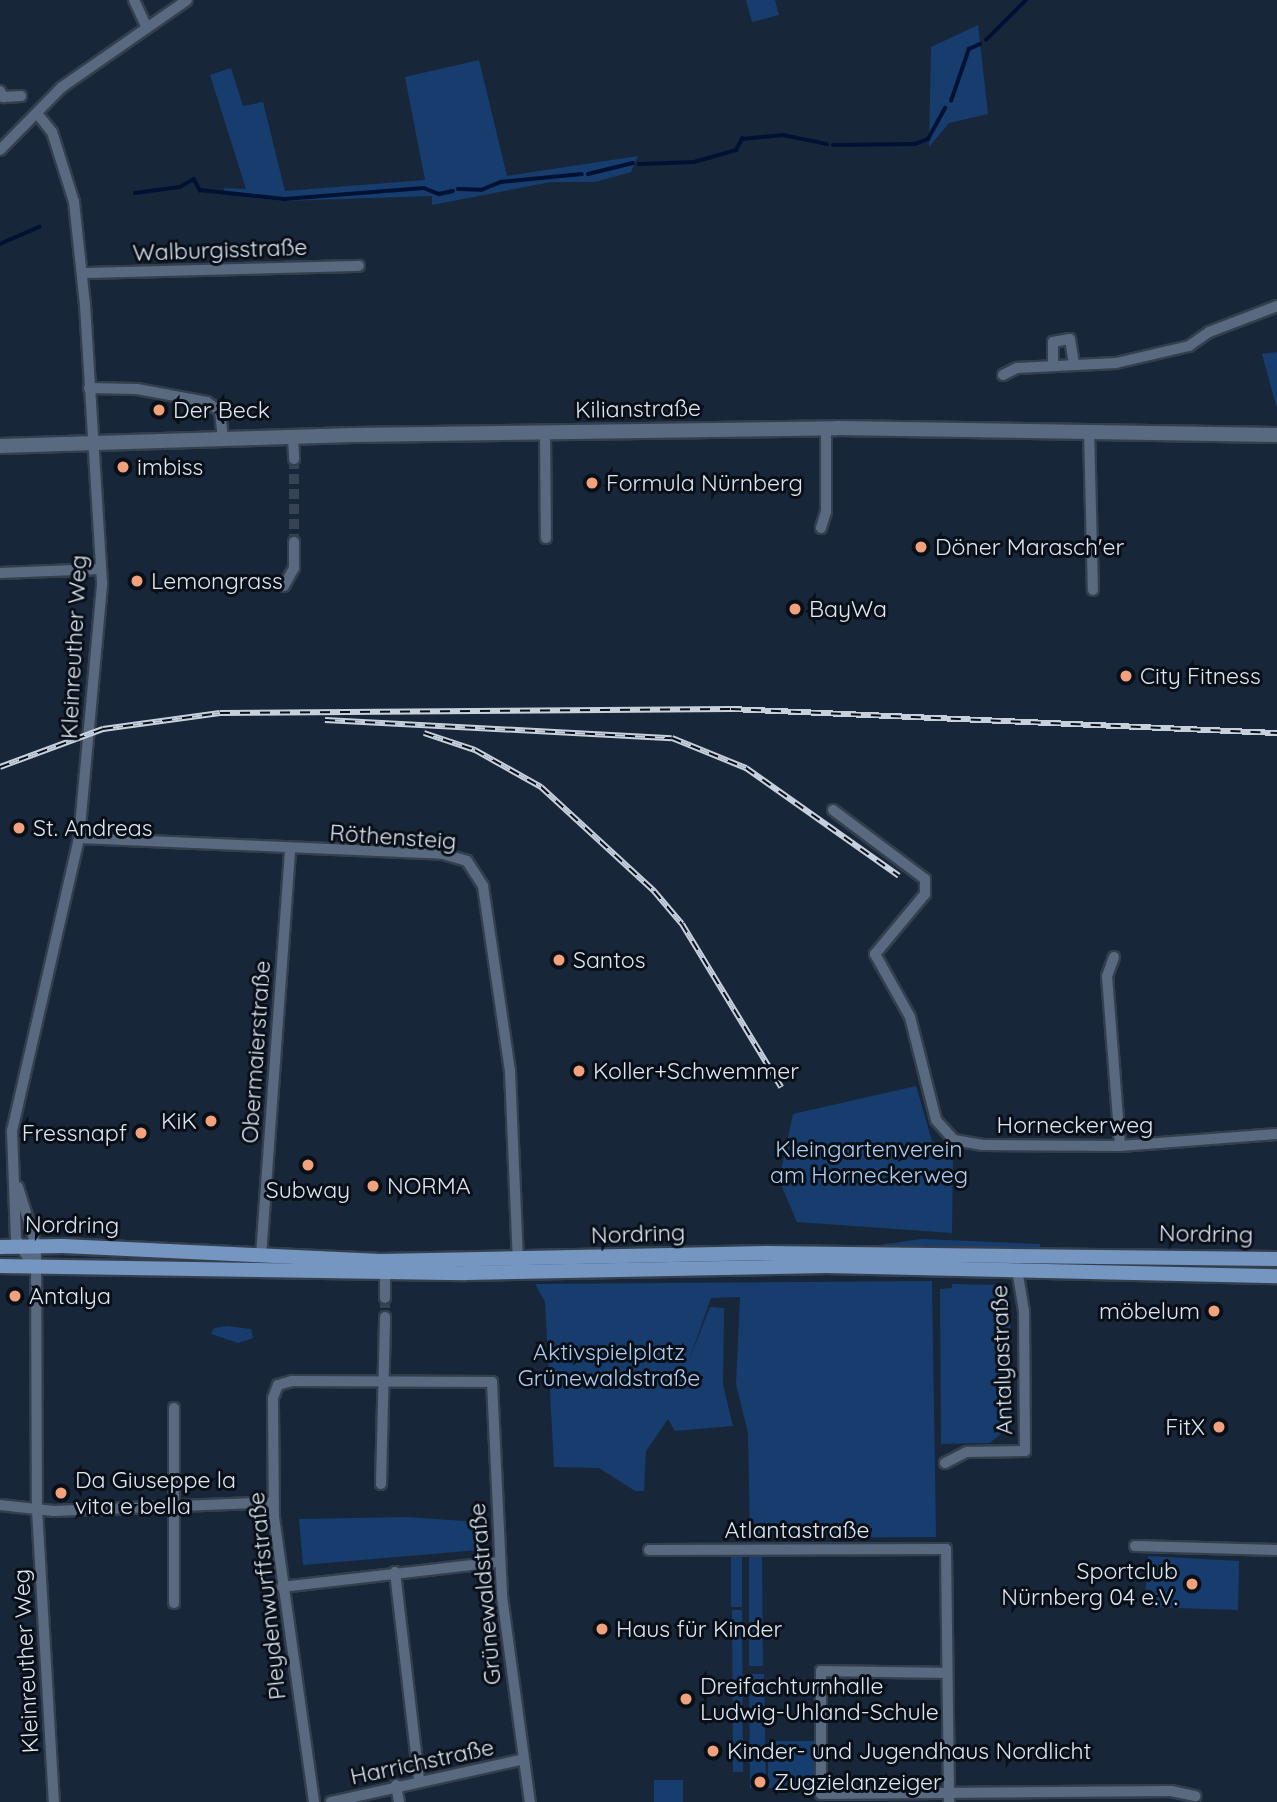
<!DOCTYPE html>
<meta charset="utf-8">
<style>
body{margin:0}
#map{position:relative;width:1277px;height:1802px;overflow:hidden;background:#182639;font-family:Quicksand,sans-serif}
div>[style]{position:absolute}
.green>*{inset:0;background:#163d6d}
.stream>*{height:3.5px;margin:-1.75px;padding:0 1.75px;transform-origin:1.75px;border-radius:1.75px;background:#001233}
.minor-tunnel>*{height:10px;margin-top:-5px;transform-origin:0;background:repeating-linear-gradient(90deg,#364355 0 10px,transparent 0 15px)}
.roads{filter:drop-shadow(2px 0 #343f4e) drop-shadow(-2px 0 #343f4e) drop-shadow(0 2px #343f4e) drop-shadow(0 -2px #343f4e)}
.minor>*{height:10px;margin:-5px;padding:0 5px;transform-origin:5px;border-radius:5px;background:#596a80}
.secondary>*{height:14px;margin:-7px;padding:0 7px;transform-origin:7px;border-radius:7px;background:#596a80}
.primary>*{height:14px;margin:-7px;padding:0 7px;transform-origin:7px;border-radius:7px;background:#7596c1}
.rail>*{height:6px;margin-top:-3px;transform-origin:0;background:repeating-linear-gradient(90deg,#090f17 0 10px,#c7d1de 0 20px);box-sizing:border-box;border-block:2px solid #c7d1de}
.dots>*{width:19px;height:19px;translate:-50% -50%;box-sizing:border-box;border:4px solid #090f17;border-radius:50%}
span{translate:-50% -50%;white-space:nowrap;text-align:center;line-height:1.15;-webkit-text-stroke:6px #090f17;paint-order:stroke}
.street-label{font-size:23px;color:#dde7f3}
.poi-label{font-size:23px;color:#dde7f3}
.left{translate:0 -50%;text-align:left}
.right{translate:-100% -50%;text-align:right}
.park-label{font-size:23px;color:#afcbf1}
</style>
<div id="map">
<div class="green">
<div style="clip-path:polygon(746px 0,775px 0,779px 15px,752px 22px)"></div>
<div style="clip-path:polygon(978px 25px,988px 114px,949px 123px,929px 147px,931px 47px)"></div>
<div style="clip-path:polygon(479px 60px,507px 176px,638px 156px,631px 172px,595px 182px,551px 182px,432px 205px,432px 196px,285px 201px,225px 194px,224px 188px,246px 189px,210px 75px,231px 68px,243px 106px,263px 102px,285px 191px,425px 180px,405px 77px)"></div>
<div style="clip-path:polygon(1277px 352px,1277px 409px,1262px 354px)"></div>
<div style="clip-path:polygon(916px 1086px,932px 1141px,953px 1156px,952px 1233px,797px 1222px,779px 1180px,793px 1114px)"></div>
<div style="clip-path:polygon(921px 1239px,1040px 1244px,1040px 1249px,859px 1248px)"></div>
<div style="clip-path:polygon(932px 1281px,936px 1537px,750px 1538px,748px 1433px,736px 1384px,740px 1297px,711px 1298px,688px 1363px,710px 1307px,724px 1308px,723px 1385px,733px 1426px,675px 1431px,668px 1419px,646px 1451px,644px 1491px,635px 1491px,599px 1468px,554px 1467px,545px 1302px,535px 1284px)"></div>
<div style="clip-path:polygon(952px 1284px,999px 1285px,1010px 1301px,1012px 1424px,990px 1443px,941px 1444px,940px 1289px,952px 1288px)"></div>
<div style="clip-path:polygon(227px 1326px,251px 1329px,253px 1338px,238px 1343px,211px 1334px,214px 1328px)"></div>
<div style="clip-path:polygon(407px 1517px,479px 1522px,479px 1550px,303px 1565px,299px 1519px)"></div>
<div style="clip-path:polygon(749px 1553px,762px 1553px,763px 1666px,749px 1666px)"></div>
<div style="clip-path:polygon(731px 1554px,742px 1554px,742px 1607px,731px 1607px)"></div>
<div style="clip-path:polygon(1148px 1556px,1239px 1561px,1238px 1610px,1144px 1607px)"></div>
<div style="clip-path:polygon(732px 1610px,742px 1610px,743px 1772px,733px 1772px)"></div>
<div style="clip-path:polygon(749px 1674px,764px 1674px,766px 1787px,750px 1788px)"></div>
<div style="clip-path:polygon(768px 1741px,814px 1741px,814px 1788px,768px 1788px)"></div>
<div style="clip-path:polygon(654px 1780px,683px 1780px,683px 1802px,654px 1802px)"></div>
</div>
<div class="stream">
<div style="left:986px;top:40px;width:57px;rotate:-45deg"></div>
<div style="left:951px;top:101px;width:55px;rotate:-70.9deg"></div>
<div style="left:969px;top:49px;width:12px;rotate:-24deg"></div>
<div style="left:833px;top:145px;width:82px;rotate:-0.7deg"></div>
<div style="left:915px;top:144px;width:14px;rotate:-21deg"></div>
<div style="left:928px;top:139px;width:35px;rotate:-61deg"></div>
<div style="left:639px;top:164px;width:55px;rotate:-2.1deg"></div>
<div style="left:694px;top:162px;width:44px;rotate:-15.9deg"></div>
<div style="left:736px;top:150px;width:13px;rotate:-61deg"></div>
<div style="left:742px;top:139px;width:41px;rotate:-5.6deg"></div>
<div style="left:783px;top:135px;width:45px;rotate:11.6deg"></div>
<div style="left:588px;top:174px;width:46px;rotate:-13.7deg"></div>
<div style="left:458px;top:189px;width:23px;rotate:2deg"></div>
<div style="left:481px;top:190px;width:22px;rotate:-22deg"></div>
<div style="left:501px;top:182px;width:81px;rotate:-5.6deg"></div>
<div style="left:135px;top:193px;width:45px;rotate:-7.6deg"></div>
<div style="left:180px;top:187px;width:16px;rotate:-30deg"></div>
<div style="left:194px;top:179px;width:13px;rotate:61deg"></div>
<div style="left:200px;top:190px;width:85px;rotate:6deg"></div>
<div style="left:285px;top:199px;width:139px;rotate:-4.5deg"></div>
<div style="left:424px;top:188px;width:16px;rotate:22deg"></div>
<div style="left:439px;top:194px;width:14px;rotate:-12deg"></div>
<div style="left:0;top:244px;width:43px;rotate:-23.6deg"></div>
</div>
<div class="minor-tunnel">
<div style="left:294px;top:459px;width:83px;rotate:90deg"></div>
<div style="left:385px;top:1298px;width:19px;rotate:90deg"></div>
</div>
<div class="roads">
<div class="minor">
<div style="left:134px;top:0;width:29px;rotate:65deg"></div>
<div style="left:0;top:91px;width:7px;rotate:63deg"></div>
<div style="left:3px;top:97px;width:18px;rotate:-3deg"></div>
<div style="left:0;top:150px;width:88px;rotate:-45.5deg"></div>
<div style="left:62px;top:87px;width:152px;rotate:-34.8deg"></div>
<div style="left:83px;top:273px;width:276px;rotate:-1.5deg"></div>
<div style="left:1053px;top:366px;width:24px;rotate:-90deg"></div>
<div style="left:1053px;top:342px;width:17px;rotate:-10deg"></div>
<div style="left:1070px;top:339px;width:25px;rotate:81deg"></div>
<div style="left:1003px;top:375px;width:16px;rotate:-27deg"></div>
<div style="left:1017px;top:368px;width:99px;rotate:-2.9deg"></div>
<div style="left:1116px;top:363px;width:75px;rotate:-13.1deg"></div>
<div style="left:1189px;top:346px;width:24px;rotate:-35deg"></div>
<div style="left:1209px;top:332px;width:73px;rotate:-20.9deg"></div>
<div style="left:89px;top:388px;width:48px;rotate:1.2deg"></div>
<div style="left:137px;top:389px;width:71px;rotate:10.5deg"></div>
<div style="left:207px;top:402px;width:16px;rotate:35deg"></div>
<div style="left:220px;top:411px;width:29px;rotate:84deg"></div>
<div style="left:1089px;top:430px;width:160px;rotate:88.6deg"></div>
<div style="left:545px;top:433px;width:105px;rotate:89.5deg"></div>
<div style="left:293px;top:437px;width:22px;rotate:87deg"></div>
<div style="left:821px;top:528px;width:17px;rotate:-73deg"></div>
<div style="left:826px;top:512px;width:84px;rotate:-90deg"></div>
<div style="left:0;top:573px;width:101px;rotate:-2.3deg"></div>
<div style="left:284px;top:586px;width:21px;rotate:-61deg"></div>
<div style="left:294px;top:568px;width:26px;rotate:-90deg"></div>
<div style="left:833px;top:810px;width:115px;rotate:36.9deg"></div>
<div style="left:925px;top:879px;width:15px;rotate:90deg"></div>
<div style="left:925px;top:894px;width:78px;rotate:129.8deg"></div>
<div style="left:875px;top:954px;width:72px;rotate:60.9deg"></div>
<div style="left:910px;top:1017px;width:106px;rotate:75.8deg"></div>
<div style="left:936px;top:1120px;width:27px;rotate:48deg"></div>
<div style="left:954px;top:1140px;width:29px;rotate:10deg"></div>
<div style="left:983px;top:1145px;width:137px;rotate:0.4deg"></div>
<div style="left:1120px;top:1146px;width:157px;rotate:-4.4deg"></div>
<div style="left:79px;top:838px;width:364px;rotate:2.5deg"></div>
<div style="left:443px;top:854px;width:25px;rotate:16deg"></div>
<div style="left:467px;top:861px;width:30px;rotate:57deg"></div>
<div style="left:483px;top:886px;width:187px;rotate:81.7deg"></div>
<div style="left:510px;top:1071px;width:189px;rotate:87.6deg"></div>
<div style="left:1114px;top:957px;width:20px;rotate:110deg"></div>
<div style="left:1107px;top:976px;width:170px;rotate:85.6deg"></div>
<div style="left:18px;top:1187px;width:61px;rotate:72.8deg"></div>
<div style="left:36px;top:1245px;width:264px;rotate:89.8deg"></div>
<div style="left:37px;top:1509px;width:293px;rotate:86.7deg"></div>
<div style="left:261px;top:1256px;width:407px;rotate:-85.9deg"></div>
<div style="left:33px;top:1266px;width:32px;rotate:-122deg"></div>
<div style="left:16px;top:1239px;width:108px;rotate:-92.1deg"></div>
<div style="left:12px;top:1131px;width:301px;rotate:-77.1deg"></div>
<div style="left:79px;top:838px;width:256px;rotate:-84.8deg"></div>
<div style="left:102px;top:583px;width:279px;rotate:-93.5deg"></div>
<div style="left:85px;top:305px;width:104px;rotate:-96.1deg"></div>
<div style="left:74px;top:202px;width:73px;rotate:-107.4deg"></div>
<div style="left:52px;top:132px;width:22px;rotate:-129deg"></div>
<div style="left:385px;top:1273px;width:25px;rotate:90deg"></div>
<div style="left:174px;top:1408px;width:195px;rotate:90deg"></div>
<div style="left:945px;top:1463px;width:25px;rotate:-27deg"></div>
<div style="left:967px;top:1452px;width:58px;rotate:-1deg"></div>
<div style="left:1025px;top:1451px;width:140px;rotate:-90.4deg"></div>
<div style="left:1024px;top:1311px;width:43px;rotate:-99.5deg"></div>
<div style="left:381px;top:1484px;width:167px;rotate:-88.6deg"></div>
<div style="left:0;top:1505px;width:54px;rotate:6.3deg"></div>
<div style="left:54px;top:1511px;width:220px;rotate:-2.3deg"></div>
<div style="left:1135px;top:1546px;width:142px;rotate:1.6deg"></div>
<div style="left:649px;top:1550px;width:297px;rotate:-0.2deg"></div>
<div style="left:946px;top:1549px;width:253px;rotate:89.3deg"></div>
<div style="left:395px;top:1572px;width:209px;rotate:83.4deg"></div>
<div style="left:282px;top:1587px;width:218px;rotate:-6.6deg"></div>
<div style="left:947px;top:1673px;width:126px;rotate:-179.1deg"></div>
<div style="left:821px;top:1671px;width:123px;rotate:90deg"></div>
<div style="left:821px;top:1794px;width:350px;rotate:-0.5deg"></div>
<div style="left:1171px;top:1791px;width:25px;rotate:12deg"></div>
<div style="left:396px;top:1785px;width:17px;rotate:80deg"></div>
<div style="left:314px;top:1802px;width:286px;rotate:-98deg"></div>
<div style="left:274px;top:1519px;width:121px;rotate:-90.5deg"></div>
<div style="left:273px;top:1398px;width:14px;rotate:-69deg"></div>
<div style="left:278px;top:1385px;width:15px;rotate:-16deg"></div>
<div style="left:292px;top:1381px;width:200px;rotate:0.3deg"></div>
<div style="left:492px;top:1382px;width:214px;rotate:87.3deg"></div>
<div style="left:502px;top:1596px;width:208px;rotate:82.3deg"></div>
<div style="left:331px;top:1802px;width:195px;rotate:-12.5deg"></div>
</div>
<div class="secondary">
<div style="left:0;top:446px;width:353px;rotate:-1.8deg"></div>
<div style="left:353px;top:435px;width:484px;rotate:-0.8deg"></div>
<div style="left:837px;top:428px;width:440px;rotate:0.9deg"></div>
</div>
<div class="primary">
<div style="left:0;top:1247px;width:63px;rotate:-0.9deg"></div>
<div style="left:63px;top:1246px;width:318px;rotate:2.7deg"></div>
<div style="left:381px;top:1261px;width:385px;rotate:-1.2deg"></div>
<div style="left:766px;top:1253px;width:511px;rotate:0.67deg"></div>
<div style="left:0;top:1266px;width:466px;rotate:0.9deg"></div>
<div style="left:466px;top:1273px;width:361px;rotate:-1.1deg"></div>
<div style="left:827px;top:1266px;width:450px;rotate:1.3deg"></div>
</div>
</div>
<div class="rail">
<div style="left:325px;top:720px;width:347px;rotate:3deg"></div>
<div style="left:672px;top:738px;width:80px;rotate:22.1deg"></div>
<div style="left:746px;top:768px;width:187px;rotate:35.2deg"></div>
<div style="left:424px;top:733px;width:54px;rotate:18.4deg"></div>
<div style="left:475px;top:750px;width:76px;rotate:29.3deg"></div>
<div style="left:541px;top:787px;width:154px;rotate:42.6deg"></div>
<div style="left:654px;top:891px;width:43px;rotate:49.7deg"></div>
<div style="left:682px;top:924px;width:191px;rotate:58.7deg"></div>
<div style="left:0;top:767px;width:110px;rotate:-20.3deg"></div>
<div style="left:103px;top:729px;width:118px;rotate:-7.8deg"></div>
<div style="left:220px;top:713px;width:511px;rotate:-0.45deg"></div>
<div style="left:731px;top:709px;width:547px;rotate:2.52deg"></div>
</div>
<div class="dots">
<div style="left:159px;top:410px;background:#f1a17c"></div>
<div style="left:123px;top:467px;background:#f1a17c"></div>
<div style="left:592px;top:483px;background:#f1a17c"></div>
<div style="left:921px;top:547px;background:#f1a17c"></div>
<div style="left:137px;top:581px;background:#f1a17c"></div>
<div style="left:795px;top:609px;background:#f1a17c"></div>
<div style="left:1126px;top:676px;background:#f1a17c"></div>
<div style="left:19px;top:828px;background:#f1a17c"></div>
<div style="left:559px;top:960px;background:#f1a17c"></div>
<div style="left:579px;top:1071px;background:#f1a17c"></div>
<div style="left:211px;top:1121px;background:#f1a17c"></div>
<div style="left:141px;top:1133px;background:#f1a17c"></div>
<div style="left:308px;top:1165px;background:#f1a17c"></div>
<div style="left:373px;top:1186px;background:#f1a17c"></div>
<div style="left:15px;top:1296px;background:#f1a17c"></div>
<div style="left:1214px;top:1311px;background:#f1a17c"></div>
<div style="left:1219px;top:1427px;background:#f1a17c"></div>
<div style="left:61px;top:1493px;background:#f1a17c"></div>
<div style="left:1192px;top:1584px;background:#f1a17c"></div>
<div style="left:602px;top:1629px;background:#f1a17c"></div>
<div style="left:686px;top:1699px;background:#f1a17c"></div>
<div style="left:713px;top:1751px;background:#f1a17c"></div>
<div style="left:760px;top:1782px;background:#f1a17c"></div>
</div>
<div class="street-label">
<span style="left:220px;top:250px;rotate:-2deg">Walburgisstraße</span>
<span style="left:638px;top:409px;rotate:-1deg">Kilianstraße</span>
<span style="left:74px;top:647px;rotate:-87deg">Kleinreuther Weg</span>
<span style="left:393px;top:837px;rotate:4deg">Röthensteig</span>
<span style="left:256px;top:1052px;rotate:-86deg">Obermaierstraße</span>
<span style="left:1075px;top:1125px">Horneckerweg</span>
<span style="left:72px;top:1225px;rotate:1deg">Nordring</span>
<span style="left:638px;top:1234px;rotate:-2deg">Nordring</span>
<span style="left:1206px;top:1234px;rotate:1deg">Nordring</span>
<span style="left:1002px;top:1360px;rotate:-92deg">Antalyastraße</span>
<span style="left:797px;top:1530px">Atlantastraße</span>
<span style="left:485px;top:1594px;rotate:-95deg">Grünewaldstraße</span>
<span style="left:267px;top:1596px;rotate:-96deg">Pleydenwurffstraße</span>
<span style="left:26px;top:1661px;rotate:-93deg">Kleinreuther Weg</span>
<span style="left:422px;top:1762px;rotate:-12deg">Harrichstraße</span>
</div>
<div class="poi-label">
<span class="left" style="left:173px;top:410px">Der Beck</span>
<span class="left" style="left:137px;top:467px">imbiss</span>
<span class="left" style="left:606px;top:483px">Formula Nürnberg</span>
<span class="left" style="left:935px;top:547px">Döner Marasch'er</span>
<span class="left" style="left:151px;top:581px">Lemongrass</span>
<span class="left" style="left:809px;top:609px">BayWa</span>
<span class="left" style="left:1140px;top:676px">City Fitness</span>
<span class="left" style="left:33px;top:828px">St. Andreas</span>
<span class="left" style="left:573px;top:960px">Santos</span>
<span class="left" style="left:593px;top:1071px">Koller+Schwemmer</span>
<span class="right" style="left:197px;top:1121px">KiK</span>
<span class="right" style="left:127px;top:1133px">Fressnapf</span>
<span class="left" style="left:387px;top:1186px">NORMA</span>
<span style="left:308px;top:1190px">Subway</span>
<span class="left" style="left:29px;top:1296px">Antalya</span>
<span class="right" style="left:1200px;top:1311px">möbelum</span>
<span class="right" style="left:1205px;top:1427px">FitX</span>
<span class="left" style="left:75px;top:1493px">Da Giuseppe la<br>vita e bella</span>
<span class="right" style="left:1178px;top:1584px">Sportclub<br>Nürnberg 04 e.V.</span>
<span class="left" style="left:616px;top:1629px">Haus für Kinder</span>
<span class="left" style="left:700px;top:1699px">Dreifachturnhalle<br>Ludwig-Uhland-Schule</span>
<span class="left" style="left:727px;top:1751px">Kinder- und Jugendhaus Nordlicht</span>
<span class="left" style="left:774px;top:1782px">Zugzielanzeiger</span>
</div>
<div class="park-label">
<span style="left:869px;top:1162px">Kleingartenverein<br>am Horneckerweg</span>
<span style="left:609px;top:1365px">Aktivspielplatz<br>Grünewaldstraße</span>
</div>
</div>
